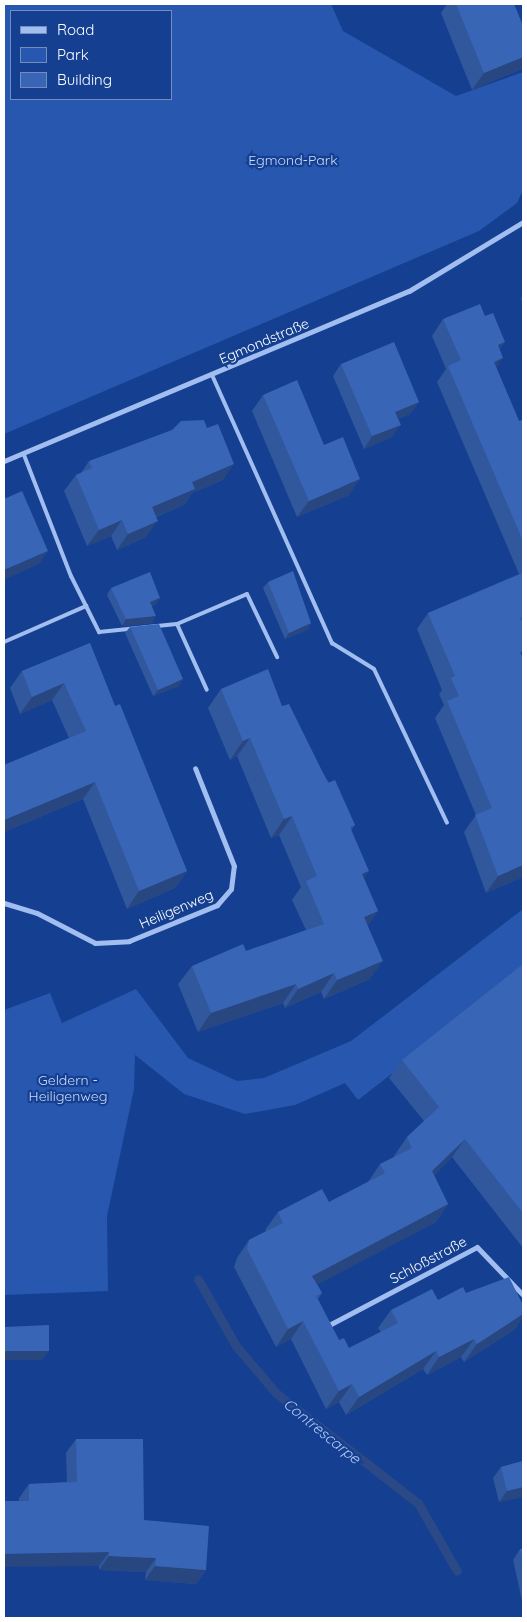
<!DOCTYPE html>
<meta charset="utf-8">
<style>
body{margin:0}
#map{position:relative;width:527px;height:1622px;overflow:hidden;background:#153f90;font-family:Quicksand,sans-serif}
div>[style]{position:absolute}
.green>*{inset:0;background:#2757af}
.stream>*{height:9px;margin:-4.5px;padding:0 4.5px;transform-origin:4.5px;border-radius:4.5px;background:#2a4986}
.lane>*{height:4px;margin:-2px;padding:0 2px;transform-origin:2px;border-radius:2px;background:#a2bef0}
.street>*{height:5px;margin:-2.5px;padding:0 2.5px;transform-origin:2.5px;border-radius:2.5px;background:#a2bef0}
.wall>*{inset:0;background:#31579d}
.shaded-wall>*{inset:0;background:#284780}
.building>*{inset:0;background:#3965b7}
span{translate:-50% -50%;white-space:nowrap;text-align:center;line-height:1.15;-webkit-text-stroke:4.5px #153f90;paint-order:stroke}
.park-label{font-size:14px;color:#c9dbfc}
.street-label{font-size:14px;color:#fff}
.water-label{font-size:15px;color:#aec8f7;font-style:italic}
.frame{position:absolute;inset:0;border:5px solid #fff;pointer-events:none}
.legend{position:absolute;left:10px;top:10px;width:162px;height:90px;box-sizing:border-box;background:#153f90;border:1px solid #738cbc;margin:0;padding:6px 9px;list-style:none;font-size:15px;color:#fff}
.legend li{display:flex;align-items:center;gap:10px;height:25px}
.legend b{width:25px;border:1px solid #738cbc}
</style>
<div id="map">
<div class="green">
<div style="clip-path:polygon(evenodd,4px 4px,331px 4px,343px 31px,456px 96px,523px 72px,523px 190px,517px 203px,479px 231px,4px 434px,4px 4px,11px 11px,171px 11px,171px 99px,11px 99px,11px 11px)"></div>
<div style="clip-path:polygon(523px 909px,523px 972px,358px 1100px,345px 1083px,295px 1105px,245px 1114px,184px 1094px,135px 1055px,134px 1089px,107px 1216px,108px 1291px,4px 1295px,4px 1010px,50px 993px,62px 1023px,136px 989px,188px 1058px,237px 1081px,264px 1078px,351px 1041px)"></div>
</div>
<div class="stream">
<div style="left:198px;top:1279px;width:77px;rotate:60.4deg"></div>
<div style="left:236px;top:1346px;width:62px;rotate:49.6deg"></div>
<div style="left:276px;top:1393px;width:180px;rotate:37.8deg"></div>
<div style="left:418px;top:1503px;width:78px;rotate:60.2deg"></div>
</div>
<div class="lane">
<div style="left:212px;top:375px;width:294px;rotate:65.9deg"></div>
<div style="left:332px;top:643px;width:49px;rotate:31.8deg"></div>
<div style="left:374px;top:669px;width:170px;rotate:64.6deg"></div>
<div style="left:24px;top:455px;width:130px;rotate:68.8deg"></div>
<div style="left:71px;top:576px;width:63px;rotate:63.4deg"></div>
<div style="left:99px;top:632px;width:78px;rotate:-5.9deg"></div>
<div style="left:177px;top:624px;width:72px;rotate:65.6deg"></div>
<div style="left:177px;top:624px;width:76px;rotate:-23.2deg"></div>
<div style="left:247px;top:594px;width:70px;rotate:64.5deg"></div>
<div style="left:4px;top:642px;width:90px;rotate:-23.7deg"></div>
</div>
<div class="street">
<div style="left:4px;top:461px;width:439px;rotate:-22.8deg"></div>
<div style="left:409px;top:291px;width:133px;rotate:-31.2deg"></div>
<div style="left:4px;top:903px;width:34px;rotate:17deg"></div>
<div style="left:37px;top:913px;width:65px;rotate:27.3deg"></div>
<div style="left:95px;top:943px;width:34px;rotate:-3deg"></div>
<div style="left:129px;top:941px;width:95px;rotate:-22.2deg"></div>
<div style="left:217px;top:905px;width:21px;rotate:-49deg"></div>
<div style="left:231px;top:889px;width:23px;rotate:-83deg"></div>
<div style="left:234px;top:866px;width:105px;rotate:-111.7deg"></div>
<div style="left:329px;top:1325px;width:167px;rotate:-27.8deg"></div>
<div style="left:477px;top:1247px;width:66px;rotate:46.2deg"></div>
</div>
<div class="wall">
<div style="clip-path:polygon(447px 4px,514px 4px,523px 26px,523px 68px,522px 69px,472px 90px,441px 13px)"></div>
<div style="clip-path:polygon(523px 295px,523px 306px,521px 298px)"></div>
<div style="clip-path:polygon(443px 319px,500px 350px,496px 367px,519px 421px,523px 420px,523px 877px,486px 893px,464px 832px,476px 815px,435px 718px,444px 705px,439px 694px,442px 690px,417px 629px,428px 613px,519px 574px,437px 382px,446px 369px,432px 336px)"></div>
<div style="clip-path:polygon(341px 364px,419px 402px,410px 414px,398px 419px,392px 437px,364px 449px,333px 376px)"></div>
<div style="clip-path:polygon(263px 395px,324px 445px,349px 495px,297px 517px,252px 411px)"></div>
<div style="clip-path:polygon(89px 461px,223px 480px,192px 493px,184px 505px,156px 517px,146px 537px,117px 550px,111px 536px,87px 546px,64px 491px,76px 475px,81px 473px)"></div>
<div style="clip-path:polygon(268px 582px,311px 623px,307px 630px,285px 639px,263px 588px)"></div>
<div style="clip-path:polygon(111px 588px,156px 604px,152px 606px,152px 623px,122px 626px,107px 595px)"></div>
<div style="clip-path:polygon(130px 627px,179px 686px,153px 696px,125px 633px)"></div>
<div style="clip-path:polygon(90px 643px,115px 706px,187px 871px,175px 888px,127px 909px,83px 799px,4px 832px,4px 765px,69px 738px,52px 700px,20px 714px,10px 688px,22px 671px)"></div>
<div style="clip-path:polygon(221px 689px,282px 706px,355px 825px,351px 830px,364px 878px,378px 911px,368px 925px,370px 979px,324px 999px,321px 992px,285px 1008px,283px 1003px,198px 1032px,178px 984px,192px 966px,246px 951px,306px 930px,292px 900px,301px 887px,279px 835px,271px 838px,237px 756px,230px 760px,208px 708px)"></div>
<div style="clip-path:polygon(523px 964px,523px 1248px,452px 1157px,434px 1175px,448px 1204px,436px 1222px,317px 1284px,322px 1293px,318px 1299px,339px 1340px,349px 1348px,381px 1332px,378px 1328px,391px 1310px,438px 1300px,466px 1293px,523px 1305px,523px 1317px,514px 1330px,464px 1362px,461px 1357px,427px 1375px,423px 1369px,346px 1415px,339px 1402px,326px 1409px,291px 1339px,276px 1347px,234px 1267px,237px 1258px,249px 1240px,266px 1231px,265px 1230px,278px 1212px,329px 1202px,368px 1182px,380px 1164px,395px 1157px,394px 1156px,407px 1137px,424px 1121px,389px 1078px,402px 1060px)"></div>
<div style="clip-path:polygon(76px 1439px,144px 1520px,206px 1570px,196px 1584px,145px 1580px,146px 1572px,99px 1570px,99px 1566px,19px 1501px,19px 1498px,29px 1484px,67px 1482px,66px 1453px)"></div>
<div style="clip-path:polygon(523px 1461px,523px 1504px,522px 1497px,499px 1502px,493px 1478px,501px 1467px)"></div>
<div style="clip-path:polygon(520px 1549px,523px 1549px,523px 1605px,513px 1560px)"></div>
</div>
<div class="shaded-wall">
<div style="clip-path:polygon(523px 57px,523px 68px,522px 69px,472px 90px,484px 73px)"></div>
<div style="clip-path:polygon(505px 342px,493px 359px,498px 345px)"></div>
<div style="clip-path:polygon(503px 358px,491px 375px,494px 362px)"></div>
<div style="clip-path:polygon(419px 402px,410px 414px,387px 424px,395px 412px)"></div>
<div style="clip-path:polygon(401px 425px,392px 437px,364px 449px,372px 436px)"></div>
<div style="clip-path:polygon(234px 464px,223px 480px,192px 493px,184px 505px,140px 523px,152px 507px,192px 482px)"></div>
<div style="clip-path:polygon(360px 479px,349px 495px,297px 517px,309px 501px)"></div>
<div style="clip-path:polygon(122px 520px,111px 536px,87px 546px,99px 530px)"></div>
<div style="clip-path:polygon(158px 521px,146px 537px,117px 550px,128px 534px)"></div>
<div style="clip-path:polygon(48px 551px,39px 564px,4px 580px,4px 570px)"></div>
<div style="clip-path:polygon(160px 598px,156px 604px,145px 608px,150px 602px)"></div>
<div style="clip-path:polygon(156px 616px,152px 623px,122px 626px,126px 619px)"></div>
<div style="clip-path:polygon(311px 623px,307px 630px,285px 639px,289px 633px)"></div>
<div style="clip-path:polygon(523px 651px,523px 660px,520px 652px)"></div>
<div style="clip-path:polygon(183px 679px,179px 686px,153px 696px,158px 690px)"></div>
<div style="clip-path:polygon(64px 683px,52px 700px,20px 714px,32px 697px)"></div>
<div style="clip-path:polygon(250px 738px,237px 756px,230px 760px,243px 741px)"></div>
<div style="clip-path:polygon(95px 782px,83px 799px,4px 832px,4px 820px)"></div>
<div style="clip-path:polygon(292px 816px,279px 835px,271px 838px,284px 819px)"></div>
<div style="clip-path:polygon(523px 865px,523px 877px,486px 893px,498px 876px)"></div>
<div style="clip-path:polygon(187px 871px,175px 888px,127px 909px,139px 891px)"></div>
<div style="clip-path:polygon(369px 871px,356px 890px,362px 874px)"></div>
<div style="clip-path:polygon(378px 911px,365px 930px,364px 917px)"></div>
<div style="clip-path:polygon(383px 961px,370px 979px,324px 999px,337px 980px)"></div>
<div style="clip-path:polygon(334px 973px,321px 992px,285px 1008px,298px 989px)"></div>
<div style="clip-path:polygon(296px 984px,283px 1003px,198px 1032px,211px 1013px)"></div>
<div style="clip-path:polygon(465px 1139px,452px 1157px,419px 1189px,432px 1171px)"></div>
<div style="clip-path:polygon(448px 1204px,436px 1222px,300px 1294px,312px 1276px)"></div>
<div style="clip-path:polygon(523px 1314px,523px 1317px,514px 1330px,464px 1362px,477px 1344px)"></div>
<div style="clip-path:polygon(303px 1321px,291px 1339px,276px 1347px,288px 1329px)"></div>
<div style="clip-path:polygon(474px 1339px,461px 1357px,427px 1375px,439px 1357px)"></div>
<div style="clip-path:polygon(4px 1351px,49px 1351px,42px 1360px,4px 1360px)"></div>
<div style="clip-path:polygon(436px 1351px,423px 1369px,346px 1415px,359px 1397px)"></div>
<div style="clip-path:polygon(352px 1384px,339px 1402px,326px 1409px,339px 1391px)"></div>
<div style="clip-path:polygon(523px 1487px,523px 1494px,522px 1497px,499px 1502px,507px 1491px)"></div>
<div style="clip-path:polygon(109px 1552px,99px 1566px,4px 1567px,4px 1554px)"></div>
<div style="clip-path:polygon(109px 1556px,156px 1558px,146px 1572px,99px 1570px)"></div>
<div style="clip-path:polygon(155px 1566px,206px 1570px,196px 1584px,145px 1580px)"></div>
</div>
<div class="building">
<div style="clip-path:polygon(456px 4px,514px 4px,523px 26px,523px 57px,484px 73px)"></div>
<div style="clip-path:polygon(480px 304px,485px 316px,493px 313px,505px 342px,498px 345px,503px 358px,494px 362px,519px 421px,523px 420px,523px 541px,448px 366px,461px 360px,443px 319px)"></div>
<div style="clip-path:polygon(394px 342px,419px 402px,395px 412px,401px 425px,372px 436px,341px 364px)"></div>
<div style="clip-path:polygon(297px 380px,324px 445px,343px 437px,360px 479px,309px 501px,263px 395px)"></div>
<div style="clip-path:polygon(204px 420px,207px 428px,218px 424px,234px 464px,192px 482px,195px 489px,152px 507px,158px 521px,128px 534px,122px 520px,99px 530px,76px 475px,92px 468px,89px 461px,172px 430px,181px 421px)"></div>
<div style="clip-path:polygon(22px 491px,48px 551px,4px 570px,4px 499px)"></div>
<div style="clip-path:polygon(293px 571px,311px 623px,289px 633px,268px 582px)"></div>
<div style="clip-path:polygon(150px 572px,160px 598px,150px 602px,156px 616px,126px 619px,111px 588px)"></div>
<div style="clip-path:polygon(523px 573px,523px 616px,520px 618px,523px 624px,523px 651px,520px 652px,523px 659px,523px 865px,498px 876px,475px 815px,492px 808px,447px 701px,459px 696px,451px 678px,455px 676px,428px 613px)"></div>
<div style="clip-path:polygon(159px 624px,183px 679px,158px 690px,130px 627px)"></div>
<div style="clip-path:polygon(90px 643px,115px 706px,120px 704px,187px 871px,139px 891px,95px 782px,4px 820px,4px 765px,86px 731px,64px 683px,32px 697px,22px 671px)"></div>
<div style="clip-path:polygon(268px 669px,282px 706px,289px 704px,328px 783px,335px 780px,355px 825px,350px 827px,369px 871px,362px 874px,378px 911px,364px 917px,383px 961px,337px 980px,334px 973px,298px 989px,296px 984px,211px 1013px,192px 966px,243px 944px,246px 951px,324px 924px,306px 881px,317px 876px,292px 816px,284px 819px,250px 738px,243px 741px,221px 689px)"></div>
<div style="clip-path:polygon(523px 964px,523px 1213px,465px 1139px,432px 1171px,448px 1204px,312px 1276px,322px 1293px,316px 1296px,339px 1340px,344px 1338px,349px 1348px,398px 1323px,391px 1310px,432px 1289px,438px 1300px,463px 1287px,466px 1293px,509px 1277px,523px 1305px,523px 1314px,477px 1344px,474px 1339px,439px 1357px,436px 1351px,359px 1397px,352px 1384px,339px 1391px,303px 1321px,288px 1329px,247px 1249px,249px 1240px,283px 1223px,278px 1212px,322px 1189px,329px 1202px,385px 1173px,380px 1164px,412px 1148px,407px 1137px,439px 1107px,402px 1060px)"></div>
<div style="clip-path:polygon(49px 1325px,49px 1351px,4px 1351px,4px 1327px)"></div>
<div style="clip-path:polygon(76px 1439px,143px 1439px,144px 1520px,209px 1526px,206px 1570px,155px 1566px,156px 1558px,109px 1556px,109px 1552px,4px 1554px,4px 1501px,29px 1501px,29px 1484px,77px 1482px)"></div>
<div style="clip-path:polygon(523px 1461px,523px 1487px,507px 1491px,501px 1467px)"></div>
<div style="clip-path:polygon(520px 1549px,523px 1549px,523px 1561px)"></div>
</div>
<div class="park-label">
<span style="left:293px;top:160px">Egmond-Park</span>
<span style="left:68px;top:1088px">Geldern -<br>Heiligenweg</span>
</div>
<div class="street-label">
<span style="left:264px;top:341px;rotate:-23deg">Egmondstraße</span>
<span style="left:176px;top:909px;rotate:-23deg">Heiligenweg</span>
<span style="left:428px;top:1260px;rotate:-28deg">Schloßstraße</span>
</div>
<div class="water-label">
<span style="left:322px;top:1431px;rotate:39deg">Contrescarpe</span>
</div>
<div class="frame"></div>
<ul class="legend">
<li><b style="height:6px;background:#a2bef0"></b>Road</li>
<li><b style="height:14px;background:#2757af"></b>Park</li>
<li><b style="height:14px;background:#3965b7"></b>Building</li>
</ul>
</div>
